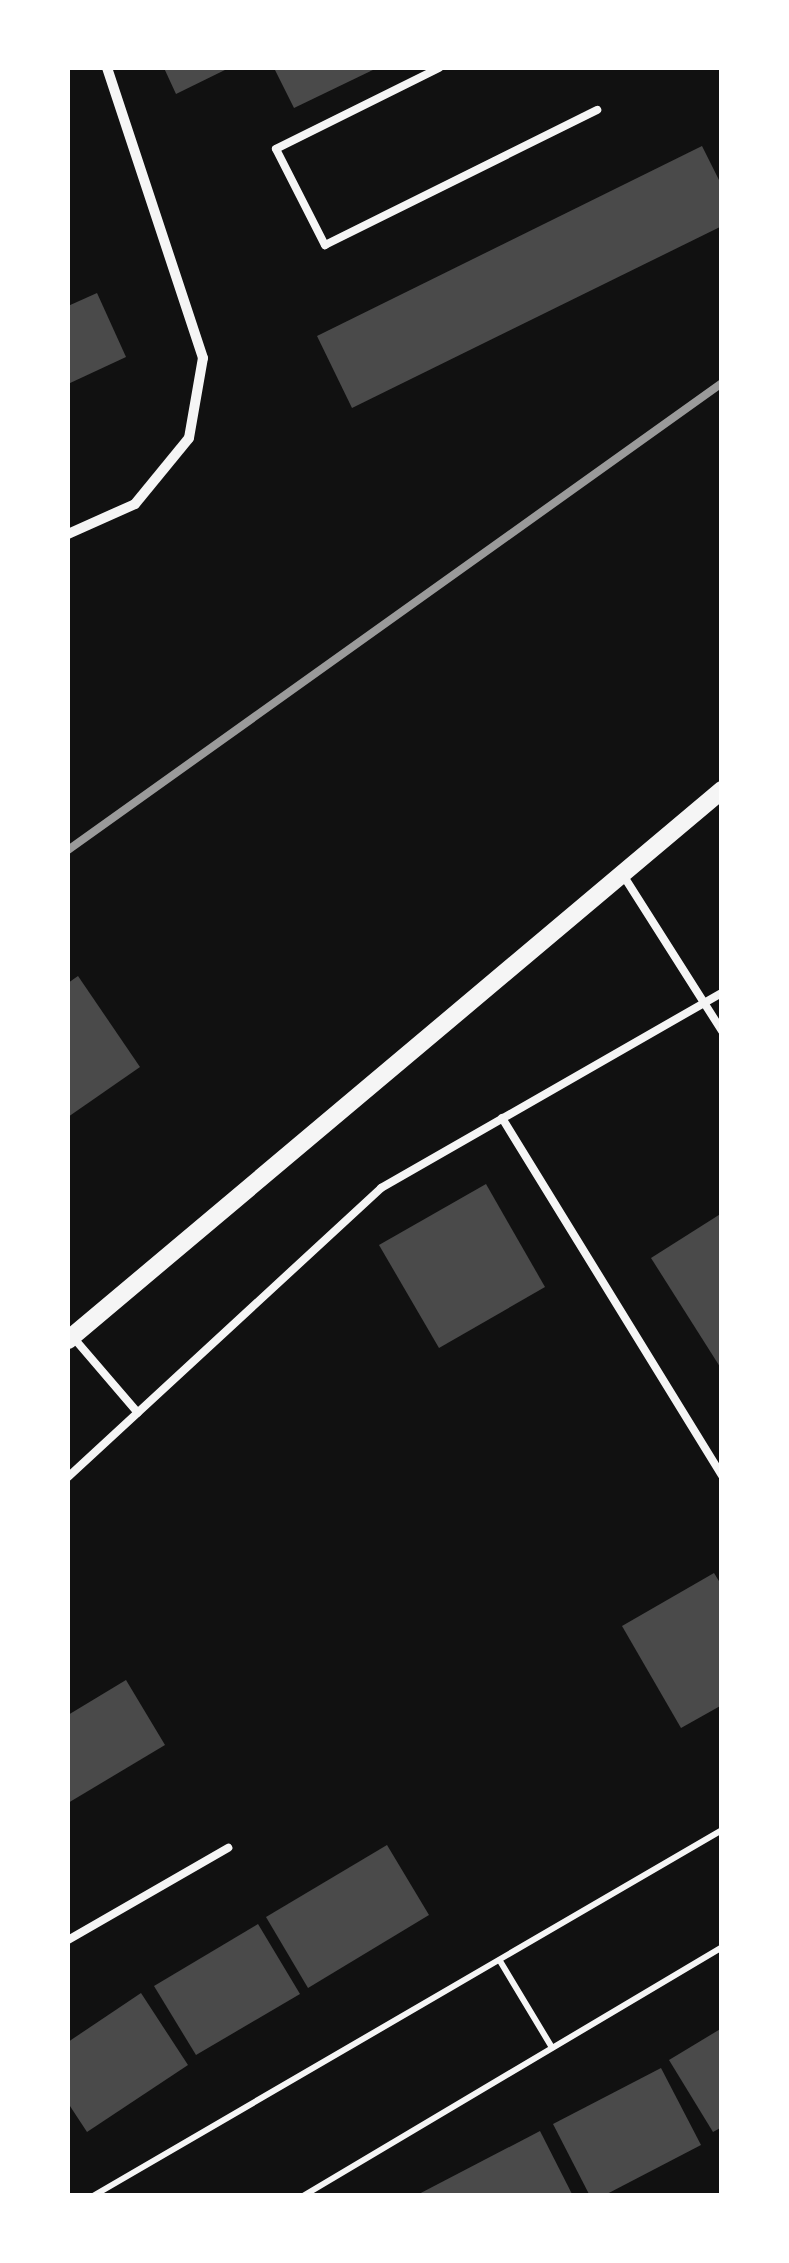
<!DOCTYPE html>
<style>
body{margin:0}
#map{position:relative;width:789px;height:2263px;overflow:hidden;background:#111;font-family:"IBM Plex Sans",sans-serif}
div>[style]{position:absolute}
.building>*{inset:0;background:#4a4a4a}
.path>*{height:6px;margin:-3px;padding:0 3px;transform-origin:3px;border-radius:3px;background:#f5f5f5}
.service>*{height:8px;margin:-4px;padding:0 4px;transform-origin:4px;border-radius:4px;background:#f5f5f5}
.minor>*{height:10px;margin:-5px;padding:0 5px;transform-origin:5px;border-radius:5px;background:#f5f5f5}
.tertiary>*{height:18px;margin:-9px;padding:0 9px;transform-origin:9px;border-radius:9px;background:#f5f5f5}
.rail>*{height:8px;margin:-4px;padding:0 4px;transform-origin:4px;border-radius:4px;background:#9a9a9a}
span{translate:-50% -50%;white-space:nowrap;text-align:center;line-height:1.15;-webkit-text-stroke:10px #fff;paint-order:stroke}
.frame{position:absolute;inset:0;border:70px solid #fff;pointer-events:none}
</style>
<div id="map">
<div class="building">
<div style="clip-path:polygon(164px 68px,229px 68px,176px 94px)"></div>
<div style="clip-path:polygon(274px 68px,377px 68px,294px 108px)"></div>
<div style="clip-path:polygon(702px 146px,722px 186px,722px 226px,352px 408px,317px 336px)"></div>
<div style="clip-path:polygon(97px 293px,126px 357px,68px 384px,68px 306px)"></div>
<div style="clip-path:polygon(78px 976px,140px 1067px,68px 1117px,68px 983px)"></div>
<div style="clip-path:polygon(486px 1184px,545px 1287px,439px 1348px,379px 1245px)"></div>
<div style="clip-path:polygon(722px 1213px,722px 1370px,651px 1258px)"></div>
<div style="clip-path:polygon(714px 1573px,722px 1586px,722px 1705px,681px 1728px,622px 1626px)"></div>
<div style="clip-path:polygon(126px 1680px,165px 1745px,68px 1803px,68px 1715px)"></div>
<div style="clip-path:polygon(387px 1845px,429px 1915px,308px 1988px,266px 1917px)"></div>
<div style="clip-path:polygon(258px 1924px,300px 1994px,196px 2055px,154px 1986px)"></div>
<div style="clip-path:polygon(141px 1993px,188px 2065px,87px 2132px,68px 2103px,68px 2042px)"></div>
<div style="clip-path:polygon(722px 2028px,722px 2127px,713px 2132px,669px 2060px)"></div>
<div style="clip-path:polygon(661px 2068px,701px 2145px,603px 2196px,590px 2196px,553px 2124px)"></div>
<div style="clip-path:polygon(540px 2131px,573px 2196px,415px 2196px)"></div>
</div>
<div class="path">
<div style="left:500px;top:1961px;width:99px;rotate:59deg"></div>
<div style="left:93px;top:2196px;width:728px;rotate:-30.19deg"></div>
<div style="left:303px;top:2196px;width:487px;rotate:-30.7deg"></div>
</div>
<div class="service">
<div style="left:439px;top:68px;width:182px;rotate:153.6deg"></div>
<div style="left:276px;top:149px;width:108px;rotate:63deg"></div>
<div style="left:325px;top:245px;width:304px;rotate:-26.4deg"></div>
<div style="left:623px;top:875px;width:185px;rotate:57.6deg"></div>
<div style="left:502px;top:1118px;width:420px;rotate:58.4deg"></div>
<div style="left:72px;top:1336px;width:101px;rotate:49.4deg"></div>
<div style="left:68px;top:1477px;width:426px;rotate:-42.7deg"></div>
<div style="left:381px;top:1188px;width:393px;rotate:-29.8deg"></div>
<div style="left:68px;top:1940px;width:185px;rotate:-29.9deg"></div>
</div>
<div class="minor">
<div style="left:68px;top:534px;width:73px;rotate:-24.1deg"></div>
<div style="left:135px;top:504px;width:85px;rotate:-50.7deg"></div>
<div style="left:189px;top:438px;width:81px;rotate:-80.1deg"></div>
<div style="left:203px;top:358px;width:305px;rotate:-108.3deg"></div>
</div>
<div class="tertiary">
<div style="left:68px;top:1340px;width:855px;rotate:-40.06deg"></div>
</div>
<div class="rail">
<div style="left:68px;top:850px;width:804px;rotate:-35.53deg"></div>
</div>
<div class="frame"></div>
</div>
